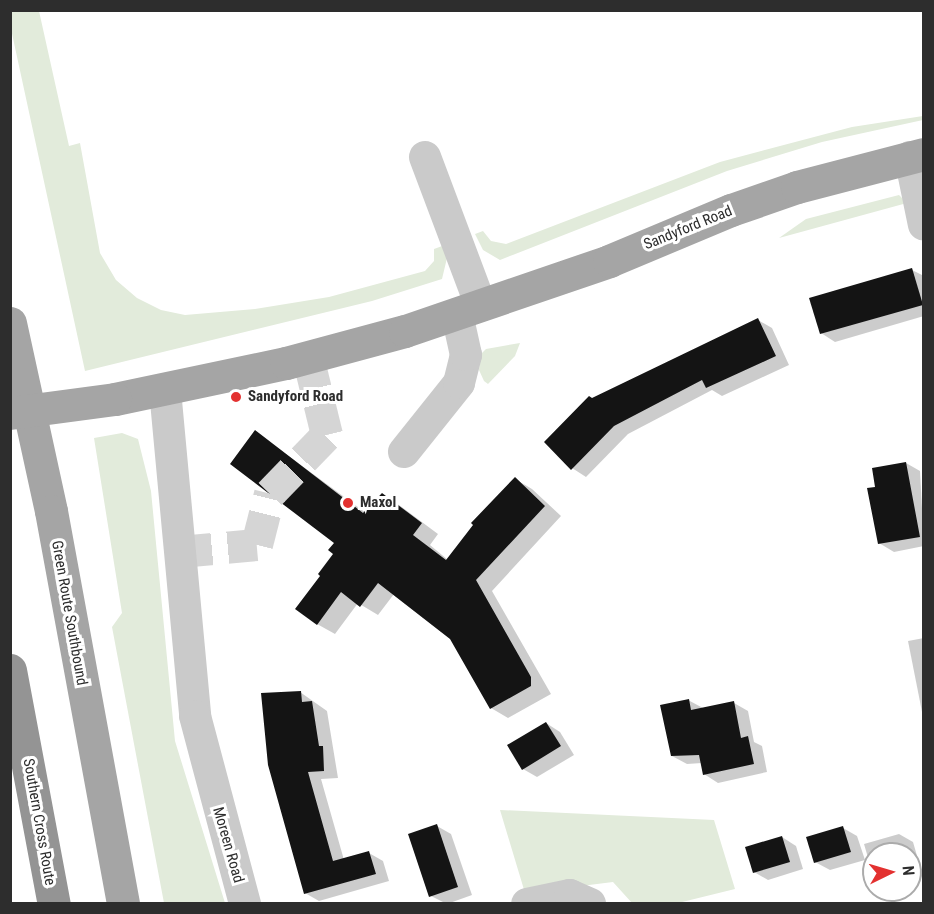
<!DOCTYPE html>
<style>
body{margin:0}
#map{position:relative;width:934px;height:914px;overflow:hidden;background:#fff;font-family:"Roboto Condensed",sans-serif}
div>[style]{position:absolute}
.green>*{inset:0;background:#e2ebdb}
.shadow>*{inset:0;background:#0003}
.building>*{inset:0;background:#141414}
.minor-tunnel>*{height:32px;margin-top:-16px;transform-origin:0;background:repeating-linear-gradient(90deg,#d5d5d5 0 32px,transparent 0 48px)}
.minor>*{height:32px;margin:-16px;padding:0 16px;transform-origin:16px;border-radius:16px;background:#cacaca}
.major>*{height:33px;margin:-16.5px;padding:0 16.5px;transform-origin:16.5px;border-radius:16.5px;background:#a5a5a5}
.highway>*{height:33px;margin:-16.5px;padding:0 16.5px;transform-origin:16.5px;border-radius:16.5px;background:#949494}
.major-bridge>*{height:33px;margin:-16.5px;padding:0 16.5px;transform-origin:16.5px;border-radius:16.5px;background:#a5a5a5}
.dots>*{width:16px;height:16px;translate:-50% -50%;box-sizing:border-box;border:3px solid #fff;border-radius:50%}
span{translate:-50% -50%;white-space:nowrap;text-align:center;line-height:1.15;-webkit-text-stroke:6px #fff;paint-order:stroke}
.street-label{font-size:15px;color:#2d2d2d}
.poi-label{font-size:15px;color:#2d2d2d;font-weight:700}
.left{translate:0 -50%;text-align:left}
.frame{position:absolute;inset:0;border:12px solid #2d2d2d;pointer-events:none}
.north{position:absolute;left:862px;top:842px;width:60px;height:60px;box-sizing:border-box;background:#fff;border:2px solid #ababab;border-radius:50%;rotate:85deg;font-size:16px;font-weight:700;line-height:24px;text-align:center;color:#2d2d2d}
.north::after{content:'';display:block;margin:auto;width:21px;height:27px;background:#e33130;clip-path:polygon(50% 0,100% 100%,50% 72%,0 100%)}
</style>
<div id="map">
<div class="green">
<div style="clip-path:polygon(10px 11px,39px 11px,69px 146px,80px 143px,100px 253px,116px 280px,137px 298px,161px 310px,185px 315px,255px 309px,329px 297px,425px 271px,434px 261px,434px 249px,445px 245px,447px 258px,442px 279px,372px 301px,85px 371px,11px 29px)"></div>
<div style="clip-path:polygon(923px 116px,923px 120px,822px 142px,727px 171px,500px 260px,483px 250px,475px 234px,483px 231px,491px 241px,506px 244px,720px 162px,852px 127px)"></div>
<div style="clip-path:polygon(899px 195px,907px 203px,779px 238px,806px 219px)"></div>
<div style="clip-path:polygon(520px 343px,515px 356px,488px 384px,484px 381px,479px 370px,481px 354px,486px 349px)"></div>
<div style="clip-path:polygon(122px 433px,138px 439px,151px 491px,175px 741px,225px 903px,164px 903px,112px 627px,122px 613px,94px 438px)"></div>
<div style="clip-path:polygon(500px 810px,714px 820px,735px 889px,674px 904px,632px 903px,613px 882px,525px 893px)"></div>
</div>
<div class="shadow">
<div style="clip-path:polygon(912px 270px,924px 276px,924px 316px,835px 342px,821px 333px)"></div>
<div style="clip-path:polygon(758px 320px,772px 328px,789px 365px,722px 396px,712px 390px,628px 434px,586px 477px,572px 468px,593px 399px)"></div>
<div style="clip-path:polygon(256px 432px,366px 513px,382px 495px,399px 505px,438px 534px,430px 545px,448px 560px,515px 479px,532px 489px,561px 516px,492px 591px,551px 694px,508px 718px,491px 708px,452px 638px,394px 594px,378px 615px,358px 603px,335px 634px,317px 624px,322px 576px,335px 553px,336px 543px)"></div>
<div style="clip-path:polygon(906px 463px,920px 471px,924px 546px,894px 552px,879px 543px,877px 488px)"></div>
<div style="clip-path:polygon(924px 638px,924px 722px,908px 641px)"></div>
<div style="clip-path:polygon(300px 692px,327px 711px,338px 778px,321px 779px,344px 860px,369px 853px,383px 861px,389px 881px,319px 901px,305px 893px)"></div>
<div style="clip-path:polygon(688px 700px,703px 708px,734px 703px,748px 711px,754px 742px,762px 746px,767px 772px,718px 783px,704px 774px,702px 763px,687px 764px,672px 756px)"></div>
<div style="clip-path:polygon(546px 723px,560px 732px,574px 755px,537px 777px,523px 769px)"></div>
<div style="clip-path:polygon(437px 826px,451px 834px,472px 895px,447px 904px,431px 896px)"></div>
<div style="clip-path:polygon(843px 828px,857px 836px,865px 860px,830px 870px,815px 862px)"></div>
<div style="clip-path:polygon(899px 834px,913px 842px,920px 866px,910px 869px,910px 854px,874px 854px,874px 870px,871px 868px,864px 844px)"></div>
<div style="clip-path:polygon(782px 837px,796px 846px,803px 869px,768px 880px,754px 872px)"></div>
</div>
<div class="building">
<div style="clip-path:polygon(912px 268px,923px 305px,820px 334px,809px 298px)"></div>
<div style="clip-path:polygon(758px 318px,776px 356px,706px 388px,702px 380px,614px 426px,571px 470px,544px 442px,589px 396px,592px 398px)"></div>
<div style="clip-path:polygon(255px 430px,363px 513px,382px 493px,422px 523px,413px 535px,446px 560px,473px 525px,471px 523px,515px 477px,545px 506px,476px 580px,531px 677px,531px 686px,490px 709px,450px 639px,378px 583px,360px 607px,341px 592px,317px 625px,295px 609px,320px 576px,318px 574px,333px 554px,328px 550px,334px 543px,230px 464px)"></div>
<div style="clip-path:polygon(906px 462px,920px 537px,878px 544px,867px 488px,875px 487px,872px 468px)"></div>
<div style="clip-path:polygon(301px 691px,302px 702px,312px 701px,319px 746px,323px 746px,324px 771px,308px 772px,333px 861px,369px 851px,376px 874px,304px 894px,268px 765px,261px 693px)"></div>
<div style="clip-path:polygon(689px 699px,691px 710px,734px 701px,741px 738px,748px 736px,754px 764px,703px 775px,699px 755px,671px 756px,660px 705px)"></div>
<div style="clip-path:polygon(546px 722px,561px 746px,522px 770px,507px 745px)"></div>
<div style="clip-path:polygon(437px 824px,458px 887px,429px 897px,408px 834px)"></div>
<div style="clip-path:polygon(843px 826px,851px 852px,814px 863px,806px 837px)"></div>
<div style="clip-path:polygon(782px 836px,790px 862px,753px 873px,745px 847px)"></div>
</div>
<div class="minor-tunnel">
<div style="left:180px;top:552px;width:77px;rotate:-5.2deg"></div>
<div style="left:257px;top:545px;width:53px;rotate:-75.7deg"></div>
<div style="left:270px;top:494px;width:82px;rotate:-46deg"></div>
<div style="left:327px;top:435px;width:80px;rotate:-103.7deg"></div>
</div>
<div class="minor">
<div style="left:425px;top:157px;width:159px;rotate:69.4deg"></div>
<div style="left:910px;top:157px;width:69px;rotate:78.4deg"></div>
<div style="left:165px;top:390px;width:327px;rotate:84.7deg"></div>
<div style="left:195px;top:716px;width:195px;rotate:75.1deg"></div>
<div style="left:404px;top:452px;width:88px;rotate:-51.4deg"></div>
<div style="left:459px;top:383px;width:29px;rotate:-76deg"></div>
<div style="left:466px;top:355px;width:42px;rotate:-102.4deg"></div>
<div style="left:527px;top:904px;width:44px;rotate:-11.8deg"></div>
<div style="left:570px;top:895px;width:22px;rotate:24deg"></div>
</div>
<div class="major">
<div style="left:10px;top:323px;width:192px;rotate:77.7deg"></div>
<div style="left:51px;top:511px;width:400px;rotate:79.6deg"></div>
<div style="left:115px;top:399px;width:175px;rotate:-11.9deg"></div>
<div style="left:286px;top:363px;width:123px;rotate:-15.1deg"></div>
<div style="left:405px;top:331px;width:216px;rotate:-18.9deg"></div>
<div style="left:609px;top:261px;width:132px;rotate:-22.7deg"></div>
<div style="left:731px;top:210px;width:70px;rotate:-19.2deg"></div>
<div style="left:797px;top:187px;width:131px;rotate:-14.6deg"></div>
</div>
<div class="highway">
<div style="left:10px;top:670px;width:238px;rotate:79.4deg"></div>
</div>
<div class="major-bridge">
<div style="left:10px;top:413px;width:106px;rotate:-7.6deg"></div>
</div>
<div class="dots">
<div style="left:236px;top:397px;background:#e33130"></div>
<div style="left:348px;top:503px;background:#e33130"></div>
</div>
<div class="street-label">
<span style="left:688px;top:228px;rotate:-22deg">Sandyford Road</span>
<span style="left:69px;top:613px;rotate:80deg">Green Route Southbound</span>
<span style="left:39px;top:822px;rotate:80deg">Southern Cross Route</span>
<span style="left:228px;top:845px;rotate:74deg">Moreen Road</span>
</div>
<div class="poi-label">
<span class="left" style="left:248px;top:397px">Sandyford Road</span>
<span class="left" style="left:360px;top:503px">Maxol</span>
</div>
<div class="frame"></div>
<div class="north">N</div>
</div>
